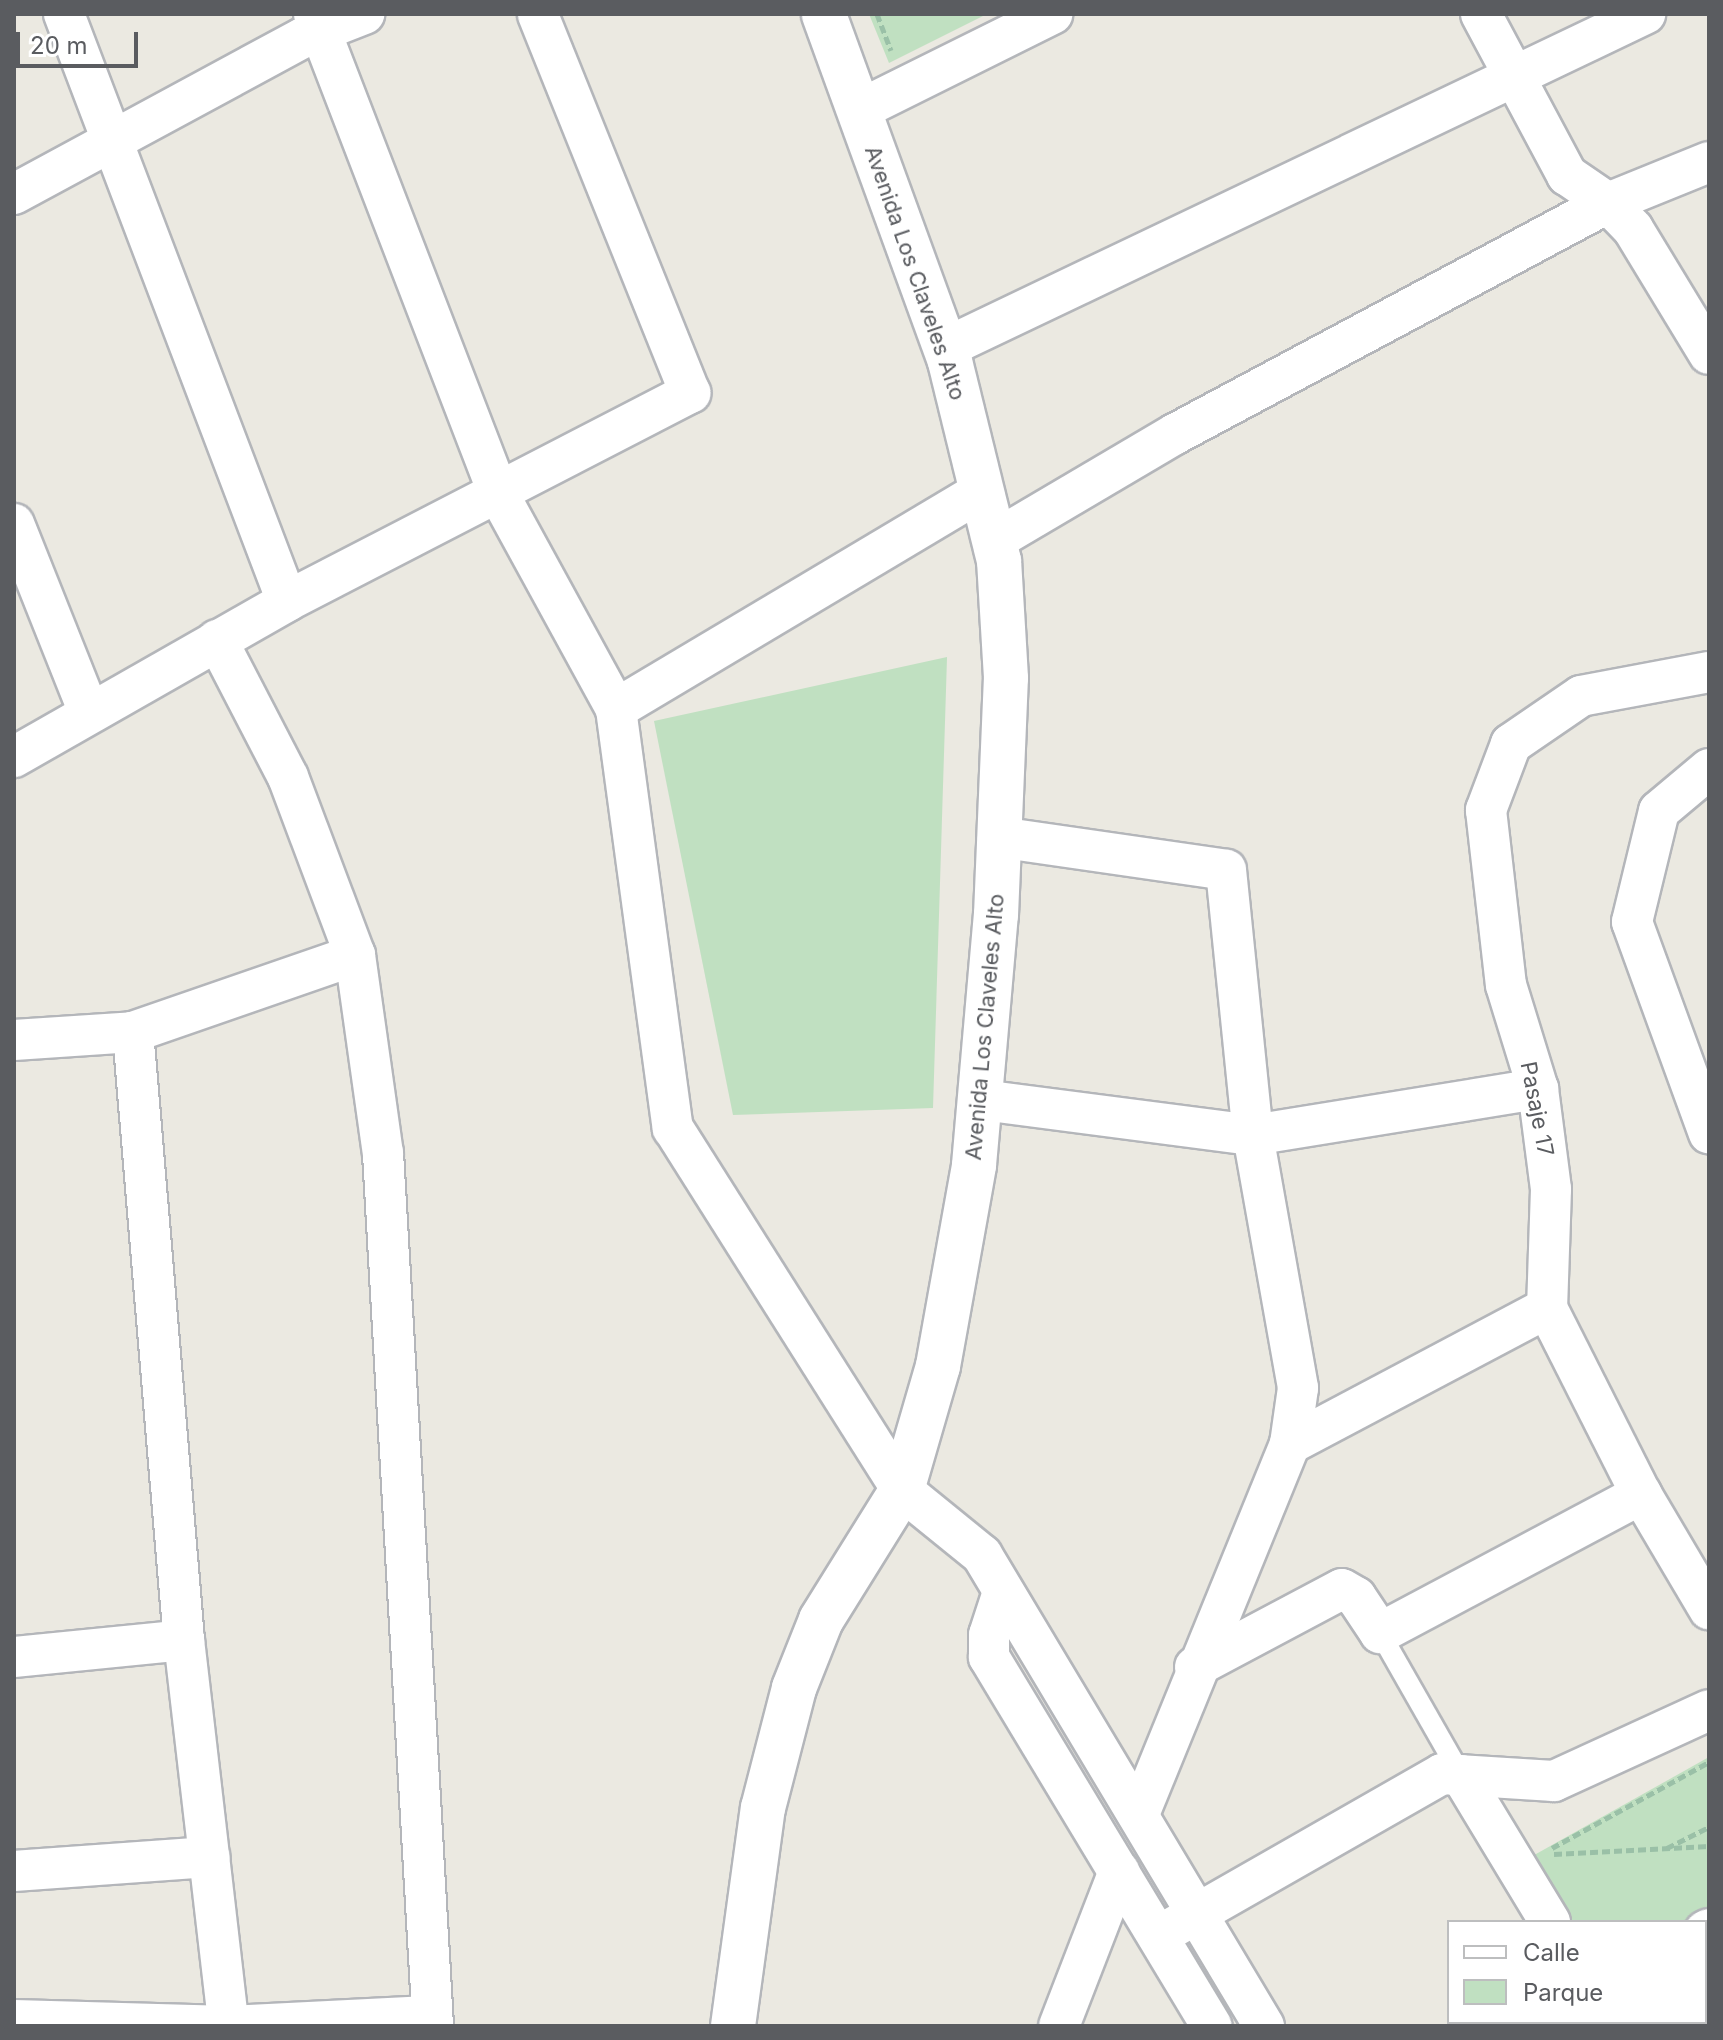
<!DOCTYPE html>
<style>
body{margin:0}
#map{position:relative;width:1723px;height:2040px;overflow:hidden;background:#ebe9e1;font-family:Inter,sans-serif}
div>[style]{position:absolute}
.green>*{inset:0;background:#c0e0c1}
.path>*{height:5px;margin-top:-2.5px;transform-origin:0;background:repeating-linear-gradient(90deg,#9ac0a7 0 8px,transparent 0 12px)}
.roads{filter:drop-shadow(2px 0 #b4b6ba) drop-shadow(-2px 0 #b4b6ba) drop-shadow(0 2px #b4b6ba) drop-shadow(0 -2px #b4b6ba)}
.lane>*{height:20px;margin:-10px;padding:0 10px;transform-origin:10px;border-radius:10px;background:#fff}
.street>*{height:40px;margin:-20px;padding:0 20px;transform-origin:20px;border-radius:20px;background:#fff}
.secondary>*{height:44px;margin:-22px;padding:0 22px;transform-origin:22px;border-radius:22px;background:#fff}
span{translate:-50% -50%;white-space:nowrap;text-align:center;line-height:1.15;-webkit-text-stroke:7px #fff;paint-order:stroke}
.street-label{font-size:22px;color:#5a5c60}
.frame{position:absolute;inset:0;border:16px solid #5a5c60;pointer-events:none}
.legend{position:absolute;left:1447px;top:1920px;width:260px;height:104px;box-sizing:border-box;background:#fff;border:2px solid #bdbebf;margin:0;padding:10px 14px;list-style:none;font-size:24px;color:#5a5c60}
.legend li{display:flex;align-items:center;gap:16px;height:40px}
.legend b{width:40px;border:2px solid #bdbebf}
.scale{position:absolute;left:16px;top:32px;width:122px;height:36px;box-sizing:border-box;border:4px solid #5a5c60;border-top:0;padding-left:10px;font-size:24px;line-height:28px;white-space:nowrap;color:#5a5c60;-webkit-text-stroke:6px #fff;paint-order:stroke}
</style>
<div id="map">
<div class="green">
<div style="clip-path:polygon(869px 14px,987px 14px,889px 63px)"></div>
<div style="clip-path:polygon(947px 657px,933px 1108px,733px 1115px,654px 721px)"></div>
<div style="clip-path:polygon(1709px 1757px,1709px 1908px,1684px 1922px,1552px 1922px,1520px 1863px)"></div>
</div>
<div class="path">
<div style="left:877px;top:14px;width:39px;rotate:69deg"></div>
<div style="left:1552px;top:1848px;width:179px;rotate:-28.7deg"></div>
<div style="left:1667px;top:1848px;width:47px;rotate:-26.6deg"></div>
<div style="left:1554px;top:1854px;width:155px;rotate:-3deg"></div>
</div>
<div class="roads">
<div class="lane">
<div style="left:1380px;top:1633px;width:163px;rotate:60.3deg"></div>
</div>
<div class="street">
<div style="left:64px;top:14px;width:628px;rotate:69.2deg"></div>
<div style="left:314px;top:14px;width:515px;rotate:68.96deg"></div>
<div style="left:499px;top:495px;width:244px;rotate:61.3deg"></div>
<div style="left:616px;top:709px;width:423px;rotate:82.3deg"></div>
<div style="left:673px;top:1128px;width:428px;rotate:57.7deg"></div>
<div style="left:902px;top:1490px;width:103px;rotate:39.1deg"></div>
<div style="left:982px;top:1555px;width:549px;rotate:59.09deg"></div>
<div style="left:1481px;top:14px;width:183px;rotate:61.9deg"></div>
<div style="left:1567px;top:175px;width:50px;rotate:34.3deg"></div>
<div style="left:1608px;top:203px;width:36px;rotate:46deg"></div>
<div style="left:1633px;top:229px;width:146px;rotate:58.7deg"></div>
<div style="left:859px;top:110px;width:216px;rotate:-26.4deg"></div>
<div style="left:14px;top:194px;width:328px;rotate:-28.4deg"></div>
<div style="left:303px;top:38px;width:66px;rotate:-21.5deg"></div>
<div style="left:945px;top:348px;width:776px;rotate:-25.51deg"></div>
<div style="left:14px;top:524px;width:202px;rotate:68.3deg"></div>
<div style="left:995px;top:540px;width:209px;rotate:-30.5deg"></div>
<div style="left:1175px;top:434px;width:491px;rotate:-28.1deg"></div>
<div style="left:1608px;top:203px;width:109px;rotate:-22.1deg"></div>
<div style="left:217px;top:640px;width:154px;rotate:62.6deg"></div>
<div style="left:288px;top:777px;width:190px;rotate:69.4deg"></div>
<div style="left:355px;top:955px;width:200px;rotate:82deg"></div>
<div style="left:383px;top:1153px;width:874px;rotate:86.72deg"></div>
<div style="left:1709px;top:672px;width:130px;rotate:169.4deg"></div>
<div style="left:1581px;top:696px;width:85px;rotate:145.6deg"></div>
<div style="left:1511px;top:744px;width:71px;rotate:110.7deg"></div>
<div style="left:1486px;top:810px;width:176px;rotate:83.5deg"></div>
<div style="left:1506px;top:985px;width:109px;rotate:72.9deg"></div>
<div style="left:1538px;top:1089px;width:101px;rotate:82.6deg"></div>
<div style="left:1551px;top:1189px;width:119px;rotate:91.9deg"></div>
<div style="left:1547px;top:1308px;width:208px;rotate:63.2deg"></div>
<div style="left:1641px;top:1494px;width:134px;rotate:59.4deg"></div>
<div style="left:616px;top:709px;width:426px;rotate:-30.8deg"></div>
<div style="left:14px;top:757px;width:314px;rotate:-29.7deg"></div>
<div style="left:287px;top:601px;width:454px;rotate:-27.3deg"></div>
<div style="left:690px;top:393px;width:408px;rotate:-111.9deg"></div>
<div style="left:1709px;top:769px;width:65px;rotate:140deg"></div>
<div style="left:1659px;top:811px;width:114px;rotate:103.7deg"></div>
<div style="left:1632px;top:922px;width:225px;rotate:70deg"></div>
<div style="left:998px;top:837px;width:230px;rotate:8.2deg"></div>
<div style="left:1226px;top:870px;width:266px;rotate:84.2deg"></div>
<div style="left:1253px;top:1135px;width:257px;rotate:79.9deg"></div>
<div style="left:1298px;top:1388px;width:57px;rotate:98.1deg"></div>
<div style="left:1290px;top:1444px;width:400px;rotate:112.2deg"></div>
<div style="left:133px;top:1032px;width:610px;rotate:85.21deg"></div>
<div style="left:184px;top:1640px;width:389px;rotate:83.4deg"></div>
<div style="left:14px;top:1040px;width:119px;rotate:-3.8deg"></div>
<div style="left:133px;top:1032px;width:235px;rotate:-19.1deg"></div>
<div style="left:982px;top:1100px;width:273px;rotate:7.4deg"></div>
<div style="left:1253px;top:1135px;width:289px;rotate:-9.2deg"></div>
<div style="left:1290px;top:1444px;width:291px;rotate:-27.9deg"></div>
<div style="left:1003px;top:1592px;width:45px;rotate:108deg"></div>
<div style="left:989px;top:1635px;width:22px;rotate:90deg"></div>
<div style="left:989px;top:1657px;width:431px;rotate:58.9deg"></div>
<div style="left:14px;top:1657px;width:171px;rotate:-5.7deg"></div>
<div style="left:1195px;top:1667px;width:166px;rotate:-28deg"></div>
<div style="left:1342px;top:1589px;width:16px;rotate:30deg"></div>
<div style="left:1356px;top:1597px;width:43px;rotate:56.3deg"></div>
<div style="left:1380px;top:1633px;width:296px;rotate:-28deg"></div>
<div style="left:1461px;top:1775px;width:172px;rotate:58.8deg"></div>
<div style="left:14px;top:1871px;width:196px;rotate:-4.1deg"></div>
<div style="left:1705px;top:1931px;width:4px;rotate:-27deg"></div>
<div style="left:1158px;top:1936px;width:327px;rotate:-29.7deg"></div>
<div style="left:1442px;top:1774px;width:112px;rotate:3.6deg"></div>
<div style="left:1554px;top:1781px;width:170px;rotate:-24.6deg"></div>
<div style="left:14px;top:2020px;width:215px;rotate:1.6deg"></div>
<div style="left:229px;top:2026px;width:200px;rotate:-2.9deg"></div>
<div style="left:1608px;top:2022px;width:4px;rotate:63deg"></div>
<div style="left:1059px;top:2026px;width:166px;rotate:-68.8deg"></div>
<div style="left:1532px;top:2026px;width:8px;rotate:-30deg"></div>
</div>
<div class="secondary">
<div style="left:733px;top:2026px;width:220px;rotate:-82.2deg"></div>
<div style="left:763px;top:1808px;width:124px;rotate:-75.5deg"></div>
<div style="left:794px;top:1688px;width:73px;rotate:-68.3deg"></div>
<div style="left:821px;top:1620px;width:153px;rotate:-58.1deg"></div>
<div style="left:902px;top:1490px;width:129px;rotate:-73.8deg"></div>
<div style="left:938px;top:1366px;width:204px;rotate:-79.8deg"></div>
<div style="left:974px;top:1165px;width:251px;rotate:-85deg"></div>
<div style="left:996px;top:915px;width:237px;rotate:-87.6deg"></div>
<div style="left:1006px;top:678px;width:117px;rotate:-93.4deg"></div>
<div style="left:999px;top:561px;width:206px;rotate:-103.8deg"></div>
<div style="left:950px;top:361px;width:369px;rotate:-110deg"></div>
</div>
</div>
<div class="street-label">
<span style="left:915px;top:273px;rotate:71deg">Avenida Los Claveles Alto</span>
<span style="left:985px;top:1027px;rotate:-85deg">Avenida Los Claveles Alto</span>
<span style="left:1537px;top:1109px;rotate:79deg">Pasaje 17</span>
</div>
<div class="frame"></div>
<ul class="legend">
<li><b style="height:10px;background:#fff"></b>Calle</li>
<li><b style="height:22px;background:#c0e0c1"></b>Parque</li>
</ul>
<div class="scale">20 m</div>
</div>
